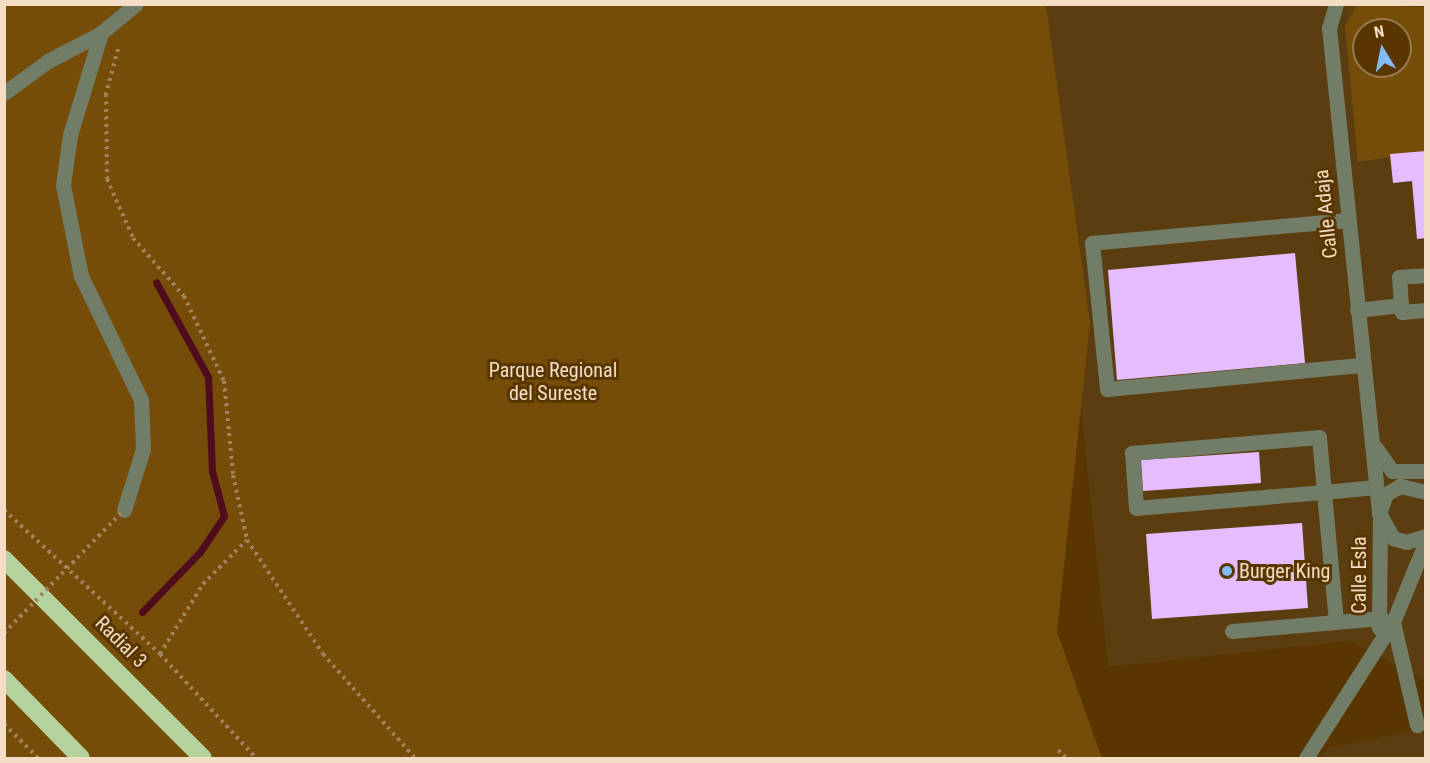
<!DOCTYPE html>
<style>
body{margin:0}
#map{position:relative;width:1430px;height:763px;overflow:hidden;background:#593600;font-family:"Roboto Condensed",sans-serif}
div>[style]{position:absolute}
.built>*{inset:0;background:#5c3d10}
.green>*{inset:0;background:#764c09}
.stream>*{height:7px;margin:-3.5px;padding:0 3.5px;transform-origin:3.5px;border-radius:3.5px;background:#500c1d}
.building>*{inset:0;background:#e5bdff}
.path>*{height:4px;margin-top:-2px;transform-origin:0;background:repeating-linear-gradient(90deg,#a1845c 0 3px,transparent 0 7.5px)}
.minor>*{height:15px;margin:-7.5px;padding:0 7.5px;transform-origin:7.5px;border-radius:7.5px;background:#717d67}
.highway>*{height:18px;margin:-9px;padding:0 9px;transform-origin:9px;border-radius:9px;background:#b4d29b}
.path-bridge>*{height:4px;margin-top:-2px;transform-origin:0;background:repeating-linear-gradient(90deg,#a1845c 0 3px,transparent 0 7.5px)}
.dots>*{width:16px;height:16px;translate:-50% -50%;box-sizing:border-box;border:3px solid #593600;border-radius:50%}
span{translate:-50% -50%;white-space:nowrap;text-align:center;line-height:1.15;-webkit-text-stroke:6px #593600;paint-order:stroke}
.street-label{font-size:20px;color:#f3dec5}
.park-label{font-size:20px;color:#f3dfc7}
.poi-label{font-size:20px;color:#f3dec5}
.left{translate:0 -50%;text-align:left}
.frame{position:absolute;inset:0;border:6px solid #f3dec5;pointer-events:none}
.north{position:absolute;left:1352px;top:18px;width:60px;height:60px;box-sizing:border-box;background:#593600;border:2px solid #97794f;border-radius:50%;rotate:350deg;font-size:16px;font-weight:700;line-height:24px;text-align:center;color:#f3dec5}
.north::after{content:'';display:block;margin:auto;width:21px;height:27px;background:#83bcfb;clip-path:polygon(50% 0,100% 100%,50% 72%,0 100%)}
</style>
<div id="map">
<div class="built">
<div style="clip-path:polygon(evenodd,1039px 5px,1425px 5px,1425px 681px,1350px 641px,1108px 667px,1039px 5px,1364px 30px,1400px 30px,1400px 66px,1364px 66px,1364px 30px)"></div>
<div style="clip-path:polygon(1425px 728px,1425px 758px,1320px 758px,1328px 748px)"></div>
</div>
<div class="green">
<div style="clip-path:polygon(4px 5px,1046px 5px,1090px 323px,1057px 632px,1102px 758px,5px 758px)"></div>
<div style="clip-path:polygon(evenodd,1357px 5px,1425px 7px,1425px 151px,1358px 162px,1345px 26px,1357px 5px,1364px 30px,1400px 30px,1400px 66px,1364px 66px,1364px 30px)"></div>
</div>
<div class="stream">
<div style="left:142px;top:612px;width:83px;rotate:-46deg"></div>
<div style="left:200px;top:552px;width:43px;rotate:-56.3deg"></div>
<div style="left:224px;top:516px;width:47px;rotate:-104.9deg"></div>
<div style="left:212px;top:471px;width:94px;rotate:-92.4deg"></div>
<div style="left:208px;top:377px;width:108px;rotate:-118.7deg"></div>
</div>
<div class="building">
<div style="clip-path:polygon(1426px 151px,1426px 238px,1417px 239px,1412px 181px,1393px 183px,1390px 154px)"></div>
<div style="clip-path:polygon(1295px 253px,1305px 363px,1117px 380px,1108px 270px)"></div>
<div style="clip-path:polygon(1259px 452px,1261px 483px,1143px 491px,1141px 460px)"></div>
<div style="clip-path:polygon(1302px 523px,1308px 608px,1152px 619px,1146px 534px)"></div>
</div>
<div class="path">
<div style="left:118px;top:49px;width:47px;rotate:104.9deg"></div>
<div style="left:106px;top:94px;width:85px;rotate:89.3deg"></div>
<div style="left:107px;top:179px;width:64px;rotate:66.2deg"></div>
<div style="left:133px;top:238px;width:77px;rotate:48.7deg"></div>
<div style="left:184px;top:296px;width:94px;rotate:64.8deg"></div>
<div style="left:224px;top:381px;width:94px;rotate:84.5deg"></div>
<div style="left:233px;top:475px;width:66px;rotate:77.8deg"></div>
<div style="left:247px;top:540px;width:137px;rotate:56.3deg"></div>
<div style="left:323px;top:654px;width:139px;rotate:48.5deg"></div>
<div style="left:4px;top:510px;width:212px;rotate:42.7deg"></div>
<div style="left:160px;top:654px;width:142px;rotate:47.3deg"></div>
<div style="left:160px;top:654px;width:82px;rotate:-58.4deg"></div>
<div style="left:203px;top:584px;width:62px;rotate:-45deg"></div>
<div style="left:4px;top:724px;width:48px;rotate:45deg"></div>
<div style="left:1058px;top:750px;width:11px;rotate:45deg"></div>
</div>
<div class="minor">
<div style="left:1336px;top:4px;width:25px;rotate:106deg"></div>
<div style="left:1329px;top:28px;width:488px;rotate:84.1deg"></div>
<div style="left:4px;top:93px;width:54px;rotate:-36deg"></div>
<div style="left:48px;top:61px;width:60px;rotate:-27.8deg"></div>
<div style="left:1348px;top:220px;width:257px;rotate:174.9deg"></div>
<div style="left:1092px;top:243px;width:147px;rotate:84.1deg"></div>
<div style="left:1107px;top:389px;width:257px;rotate:-5.4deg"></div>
<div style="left:1401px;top:305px;width:28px;rotate:-94deg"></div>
<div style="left:1399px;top:277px;width:27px;rotate:-4deg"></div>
<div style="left:1357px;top:310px;width:44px;rotate:-6.5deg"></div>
<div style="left:1401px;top:305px;width:7px;rotate:82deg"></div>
<div style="left:1402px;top:312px;width:24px;rotate:-5deg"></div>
<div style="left:1376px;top:448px;width:28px;rotate:55deg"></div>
<div style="left:1392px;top:471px;width:34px"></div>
<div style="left:1426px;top:492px;width:27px;rotate:-167deg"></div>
<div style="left:1400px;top:486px;width:16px;rotate:150deg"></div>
<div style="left:1386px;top:494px;width:20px;rotate:110deg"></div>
<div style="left:1379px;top:513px;width:29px;rotate:61deg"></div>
<div style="left:1393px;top:538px;width:14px;rotate:17deg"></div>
<div style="left:1406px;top:542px;width:21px;rotate:-17deg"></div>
<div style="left:124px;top:510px;width:64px;rotate:-72.7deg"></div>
<div style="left:143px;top:449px;width:49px;rotate:-92.3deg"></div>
<div style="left:141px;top:400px;width:138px;rotate:-115.8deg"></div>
<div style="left:81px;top:276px;width:93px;rotate:-101.2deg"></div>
<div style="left:63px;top:185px;width:50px;rotate:-82deg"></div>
<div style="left:70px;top:135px;width:107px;rotate:-73.1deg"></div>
<div style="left:101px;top:33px;width:45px;rotate:-39.6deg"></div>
<div style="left:1336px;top:622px;width:131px;rotate:-95.3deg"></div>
<div style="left:1324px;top:492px;width:55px;rotate:-95.2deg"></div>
<div style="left:1319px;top:437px;width:188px;rotate:175.1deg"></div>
<div style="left:1132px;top:453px;width:55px;rotate:85.8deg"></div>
<div style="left:1136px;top:508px;width:189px;rotate:-4.9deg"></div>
<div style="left:1324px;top:492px;width:52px;rotate:-5.5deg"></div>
<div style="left:1393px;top:622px;width:106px;rotate:76.9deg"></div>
<div style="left:1379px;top:628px;width:107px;rotate:-89.5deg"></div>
<div style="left:1232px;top:631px;width:150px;rotate:-5deg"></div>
<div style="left:1306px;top:758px;width:161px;rotate:-57.4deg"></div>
<div style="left:1393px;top:622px;width:87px;rotate:-67.8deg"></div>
</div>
<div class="highway">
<div style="left:4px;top:559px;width:281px;rotate:45deg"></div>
<div style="left:4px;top:679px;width:110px;rotate:45.7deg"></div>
</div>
<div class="path-bridge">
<div style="left:4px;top:633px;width:172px;rotate:-45.7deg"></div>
</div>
<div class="dots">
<div style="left:1227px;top:571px;background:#83bcfb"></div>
</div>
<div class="street-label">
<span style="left:1326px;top:214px;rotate:-96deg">Calle Adaja</span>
<span style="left:1359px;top:575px;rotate:-90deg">Calle Esla</span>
<span style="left:121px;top:642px;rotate:45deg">Radial 3</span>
</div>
<div class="park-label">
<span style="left:553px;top:382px">Parque Regional<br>del Sureste</span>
</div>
<div class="poi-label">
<span class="left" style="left:1239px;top:571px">Burger King</span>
</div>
<div class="frame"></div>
<div class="north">N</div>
</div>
